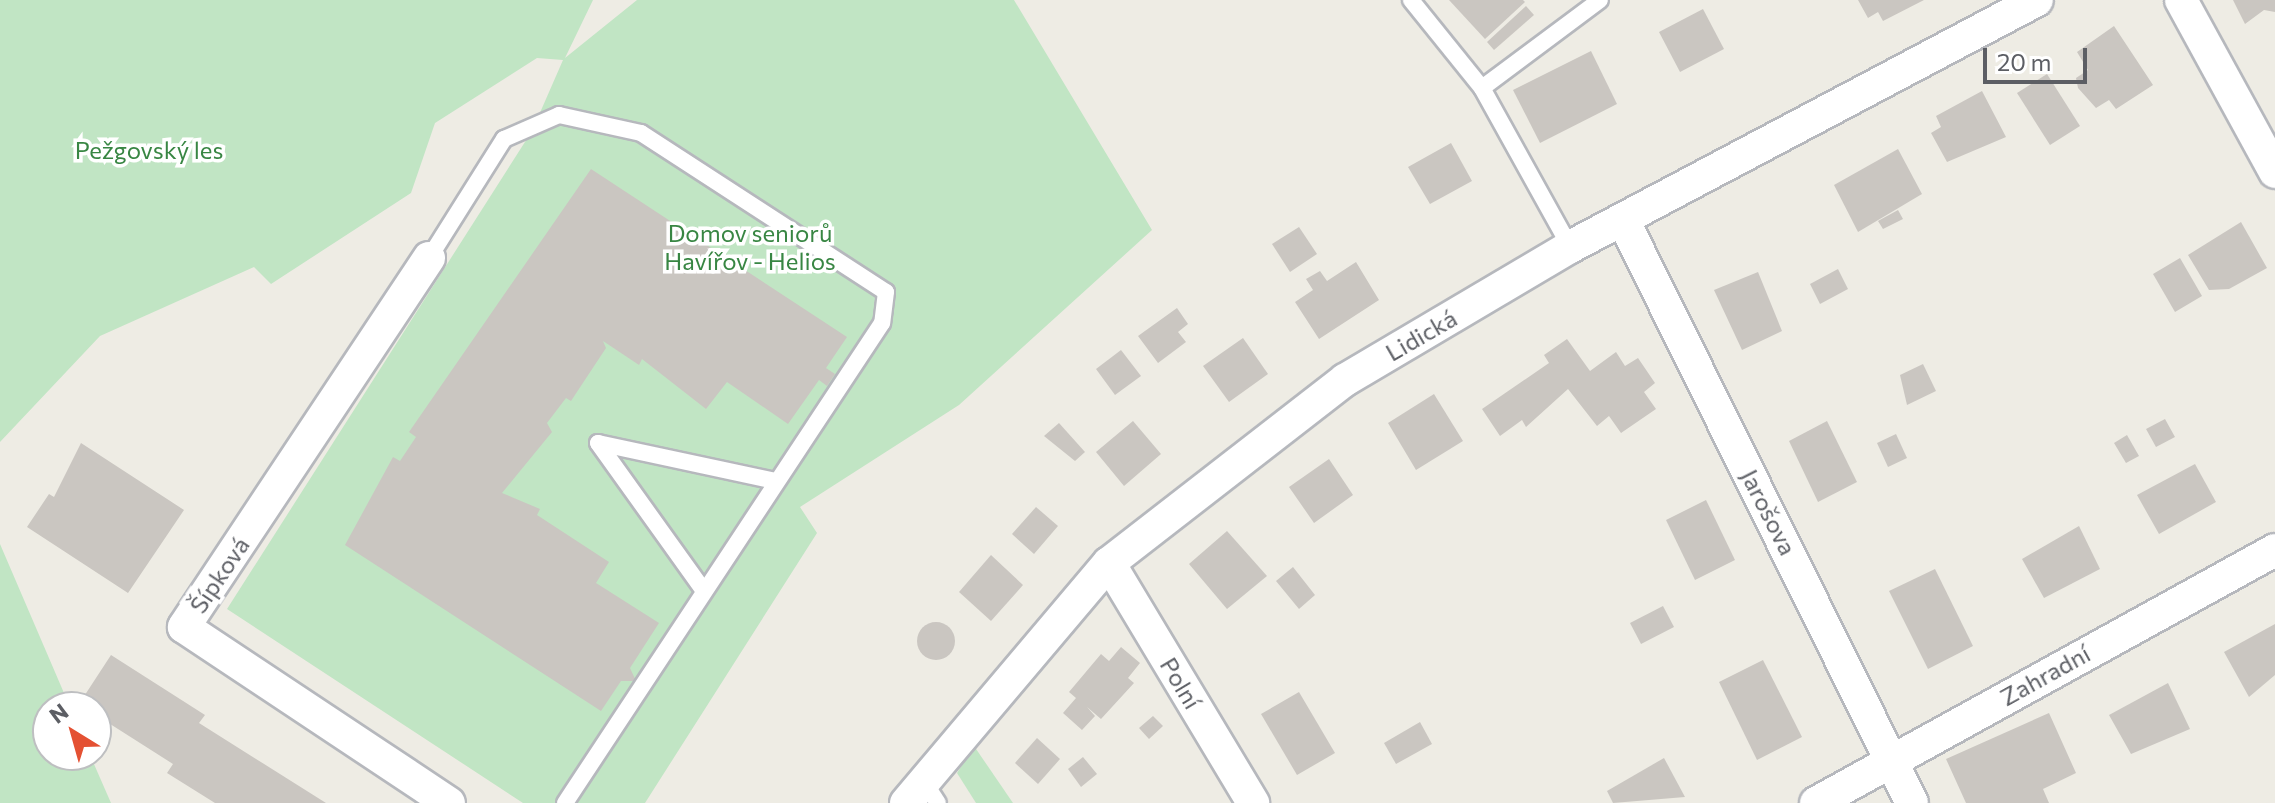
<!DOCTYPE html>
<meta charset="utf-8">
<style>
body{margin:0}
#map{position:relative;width:2275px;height:803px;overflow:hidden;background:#eeece4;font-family:Commissioner,sans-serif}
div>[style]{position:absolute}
.green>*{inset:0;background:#c1e5c4}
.building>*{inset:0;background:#cac6c1}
.round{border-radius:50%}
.roads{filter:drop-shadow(2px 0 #b6b8bd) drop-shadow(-2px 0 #b6b8bd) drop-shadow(0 2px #b6b8bd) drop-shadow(0 -2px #b6b8bd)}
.lane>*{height:16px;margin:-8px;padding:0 8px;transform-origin:8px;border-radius:8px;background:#fff}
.street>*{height:32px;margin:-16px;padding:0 16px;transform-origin:16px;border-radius:16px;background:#fff}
span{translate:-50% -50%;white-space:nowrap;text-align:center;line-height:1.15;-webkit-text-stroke:7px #fff;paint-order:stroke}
.park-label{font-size:24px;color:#388643}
.street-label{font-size:24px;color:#5c5e64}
.north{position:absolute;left:32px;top:691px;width:80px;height:80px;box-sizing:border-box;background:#fff;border:2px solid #bebfc1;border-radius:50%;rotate:323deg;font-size:22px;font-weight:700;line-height:32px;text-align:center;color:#5c5e64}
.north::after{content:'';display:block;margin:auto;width:28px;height:36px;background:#e45133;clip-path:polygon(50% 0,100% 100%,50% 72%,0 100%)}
.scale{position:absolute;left:1983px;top:48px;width:104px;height:36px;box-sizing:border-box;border:4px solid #5c5e64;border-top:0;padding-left:10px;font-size:24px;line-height:28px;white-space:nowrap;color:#5c5e64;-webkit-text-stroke:6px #fff;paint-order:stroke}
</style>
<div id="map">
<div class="green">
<div style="clip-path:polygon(0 0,593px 0,565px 58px,637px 0,1014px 0,1152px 230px,959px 405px,800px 507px,817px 533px,645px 803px,523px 803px,227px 609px,532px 131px,563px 60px,537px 58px,435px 123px,411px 193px,271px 284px,254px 267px,100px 336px,0 442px)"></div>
<div style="clip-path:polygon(0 544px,70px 707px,48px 707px,48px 755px,90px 755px,111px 803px,0 803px)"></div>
<div style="clip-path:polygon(974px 746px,1013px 803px,976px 803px,957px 773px)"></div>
</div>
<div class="building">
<div style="clip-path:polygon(1449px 0,1523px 0,1525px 2px,1485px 39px)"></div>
<div style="clip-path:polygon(1858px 0,1924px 0,1883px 21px,1878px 12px,1868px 18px)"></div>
<div style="clip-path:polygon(2233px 0,2275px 0,2275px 12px,2264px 10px,2245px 24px)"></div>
<div style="clip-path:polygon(1526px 6px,1534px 15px,1494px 50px,1487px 42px)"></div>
<div style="clip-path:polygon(1703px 9px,1724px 49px,1680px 72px,1659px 32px)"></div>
<div style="clip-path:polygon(2114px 26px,2153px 85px,2116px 109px,2109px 100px,2096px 108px,2078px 88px,2076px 78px,2088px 70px,2077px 52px)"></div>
<div style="clip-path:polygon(1591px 51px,1617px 104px,1540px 143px,1513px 90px)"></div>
<div style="clip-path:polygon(2047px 74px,2080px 126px,2050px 145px,2017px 93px)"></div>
<div style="clip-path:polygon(1982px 91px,2006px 137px,1947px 162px,1931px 133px,1941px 127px,1936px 116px)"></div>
<div style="clip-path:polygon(1451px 143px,1472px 181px,1430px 204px,1408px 167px)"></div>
<div style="clip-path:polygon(1898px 149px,1922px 194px,1858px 232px,1834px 185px)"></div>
<div style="clip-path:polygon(591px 169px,847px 337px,826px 368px,835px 374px,827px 386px,819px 380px,788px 424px,727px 382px,706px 409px,642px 359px,639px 365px,603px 341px,606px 348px,571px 401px,566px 398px,547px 423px,552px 432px,502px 493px,540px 509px,537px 515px,609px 562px,596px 583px,659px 623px,630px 668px,636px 681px,621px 681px,601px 711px,345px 545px,393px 457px,400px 461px,416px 437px,409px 432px)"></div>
<div style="clip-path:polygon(1898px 210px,1903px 219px,1883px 229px,1878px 221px)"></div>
<div style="clip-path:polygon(2241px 222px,2267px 268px,2229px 289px,2209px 290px,2188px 255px)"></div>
<div style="clip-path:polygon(1299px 227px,1317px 254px,1290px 272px,1272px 244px)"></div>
<div style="clip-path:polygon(2180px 258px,2202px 296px,2175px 312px,2153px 274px)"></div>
<div style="clip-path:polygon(1356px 262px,1379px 300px,1319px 339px,1295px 302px,1313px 290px,1306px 279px,1320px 271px,1327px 281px)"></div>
<div style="clip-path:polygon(1838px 269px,1848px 289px,1820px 304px,1810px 284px)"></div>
<div style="clip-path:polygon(1758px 272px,1782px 331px,1742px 350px,1714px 290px)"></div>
<div style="clip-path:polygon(1177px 308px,1188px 324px,1178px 332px,1186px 342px,1158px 363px,1138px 336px)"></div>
<div style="clip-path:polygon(1243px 338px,1268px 374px,1229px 402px,1203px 366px)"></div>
<div style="clip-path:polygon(1567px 339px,1590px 371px,1616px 352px,1625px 366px,1638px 358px,1655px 383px,1644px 392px,1656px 409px,1621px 433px,1609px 416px,1597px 426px,1568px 389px,1526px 427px,1522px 420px,1500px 436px,1482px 409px,1549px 363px,1544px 355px)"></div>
<div style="clip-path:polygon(1121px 350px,1141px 376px,1115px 395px,1096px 369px)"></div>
<div style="clip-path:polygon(1923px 364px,1936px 391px,1907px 405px,1900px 375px)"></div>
<div style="clip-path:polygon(1434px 394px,1463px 441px,1416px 470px,1388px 423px)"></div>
<div style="clip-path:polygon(2165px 419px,2175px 437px,2156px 447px,2146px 429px)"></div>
<div style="clip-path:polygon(1133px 421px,1161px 454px,1124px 486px,1096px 452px)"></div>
<div style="clip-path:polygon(1827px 421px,1857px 482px,1818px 502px,1789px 441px)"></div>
<div style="clip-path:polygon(1059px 423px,1085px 452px,1075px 461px,1044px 436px)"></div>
<div style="clip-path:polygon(1896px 434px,1907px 458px,1888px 467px,1877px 443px)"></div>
<div style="clip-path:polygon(2127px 435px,2139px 456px,2126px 463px,2114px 443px)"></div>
<div style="clip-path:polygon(81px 443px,184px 510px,128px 593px,27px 527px,49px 494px,54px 497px)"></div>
<div style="clip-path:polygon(1329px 459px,1353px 495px,1314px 523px,1289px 487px)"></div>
<div style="clip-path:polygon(2195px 464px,2216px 502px,2159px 534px,2137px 495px)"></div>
<div style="clip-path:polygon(1706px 500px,1735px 560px,1695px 580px,1666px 520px)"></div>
<div style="clip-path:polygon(1036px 507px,1058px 526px,1034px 554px,1012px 534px)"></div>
<div style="clip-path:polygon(2079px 526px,2100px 569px,2044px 598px,2022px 559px)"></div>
<div style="clip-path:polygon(1227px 531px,1267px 576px,1227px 609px,1189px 564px)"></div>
<div style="clip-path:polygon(991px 555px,1023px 585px,991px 621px,959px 592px)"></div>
<div style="clip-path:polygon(1293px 567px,1315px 595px,1299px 609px,1276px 581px)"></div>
<div style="clip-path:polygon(1935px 569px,1973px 646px,1928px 669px,1889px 591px)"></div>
<div style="clip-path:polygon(1663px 606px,1674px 627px,1641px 644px,1630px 623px)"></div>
<div class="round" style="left:917px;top:622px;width:38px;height:38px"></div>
<div style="clip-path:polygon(2275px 624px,2275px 675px,2249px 697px,2224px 652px)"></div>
<div style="clip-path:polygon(1121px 647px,1140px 663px,1128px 678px,1134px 683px,1101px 719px,1087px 707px,1095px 716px,1082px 730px,1063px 713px,1076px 698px,1069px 692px,1101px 654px,1109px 661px)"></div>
<div style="clip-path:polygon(111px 655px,205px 715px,199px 723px,326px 803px,215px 803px,167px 773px,173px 764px,96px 715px,96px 707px,79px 704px)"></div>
<div style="clip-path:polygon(1763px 660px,1802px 737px,1757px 760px,1719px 682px)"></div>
<div style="clip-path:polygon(2168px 683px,2190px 729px,2131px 754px,2109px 715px)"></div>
<div style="clip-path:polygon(1299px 692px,1335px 753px,1297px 775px,1261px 714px)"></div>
<div style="clip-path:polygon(2049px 713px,2076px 773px,2043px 789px,2049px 803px,1966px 803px,1946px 759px)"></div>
<div style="clip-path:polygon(1153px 716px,1163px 726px,1149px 739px,1139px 728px)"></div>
<div style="clip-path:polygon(1420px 722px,1432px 744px,1396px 764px,1384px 743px)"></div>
<div style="clip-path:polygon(1037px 738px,1060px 759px,1038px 784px,1015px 763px)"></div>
<div style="clip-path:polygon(1083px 757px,1097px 774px,1081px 787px,1068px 769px)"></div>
<div style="clip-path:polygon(1664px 758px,1685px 797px,1613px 803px,1607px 791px)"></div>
</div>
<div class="roads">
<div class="lane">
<div style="left:1411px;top:0;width:113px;rotate:51.1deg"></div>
<div style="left:1482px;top:88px;width:182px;rotate:61deg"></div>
<div style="left:1482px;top:88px;width:147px;rotate:-36.7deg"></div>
<div style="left:429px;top:258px;width:141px;rotate:-57.8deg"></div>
<div style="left:504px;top:139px;width:60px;rotate:-23.6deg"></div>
<div style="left:559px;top:115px;width:84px;rotate:12.4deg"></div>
<div style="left:641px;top:133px;width:292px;rotate:33deg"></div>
<div style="left:886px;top:292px;width:31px;rotate:97deg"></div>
<div style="left:882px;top:323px;width:575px;rotate:123.44deg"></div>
<div style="left:704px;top:591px;width:182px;rotate:-125.6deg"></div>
<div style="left:598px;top:443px;width:182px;rotate:12.1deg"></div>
<div style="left:923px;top:780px;width:27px;rotate:57deg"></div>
</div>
<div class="street">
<div style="left:2181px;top:0;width:196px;rotate:61.3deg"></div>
<div style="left:1624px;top:222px;width:648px;rotate:63.63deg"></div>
<div style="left:429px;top:258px;width:443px;rotate:123.6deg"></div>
<div style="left:184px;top:627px;width:318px;rotate:33.6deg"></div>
<div style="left:1109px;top:563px;width:280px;rotate:59deg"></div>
<div style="left:906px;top:803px;width:314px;rotate:-49.8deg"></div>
<div style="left:1109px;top:563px;width:299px;rotate:-37.8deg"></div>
<div style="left:1345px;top:380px;width:261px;rotate:-30.6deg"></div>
<div style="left:1570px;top:247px;width:528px;rotate:-27.87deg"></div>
<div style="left:1816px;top:803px;width:524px;rotate:-28.86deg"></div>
</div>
</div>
<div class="park-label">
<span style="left:149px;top:150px">Pežgovský les</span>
<span style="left:750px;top:247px">Domov seniorů<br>Havířov - Helios</span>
</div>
<div class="street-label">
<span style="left:1421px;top:335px;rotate:-30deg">Lidická</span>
<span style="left:1769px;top:512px;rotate:63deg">Jarošova</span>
<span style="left:219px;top:575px;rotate:-56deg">Šípková</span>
<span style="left:2045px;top:675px;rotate:-29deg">Zahradní</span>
<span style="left:1181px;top:683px;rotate:59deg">Polní</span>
</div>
<div class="north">N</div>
<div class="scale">20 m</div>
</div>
